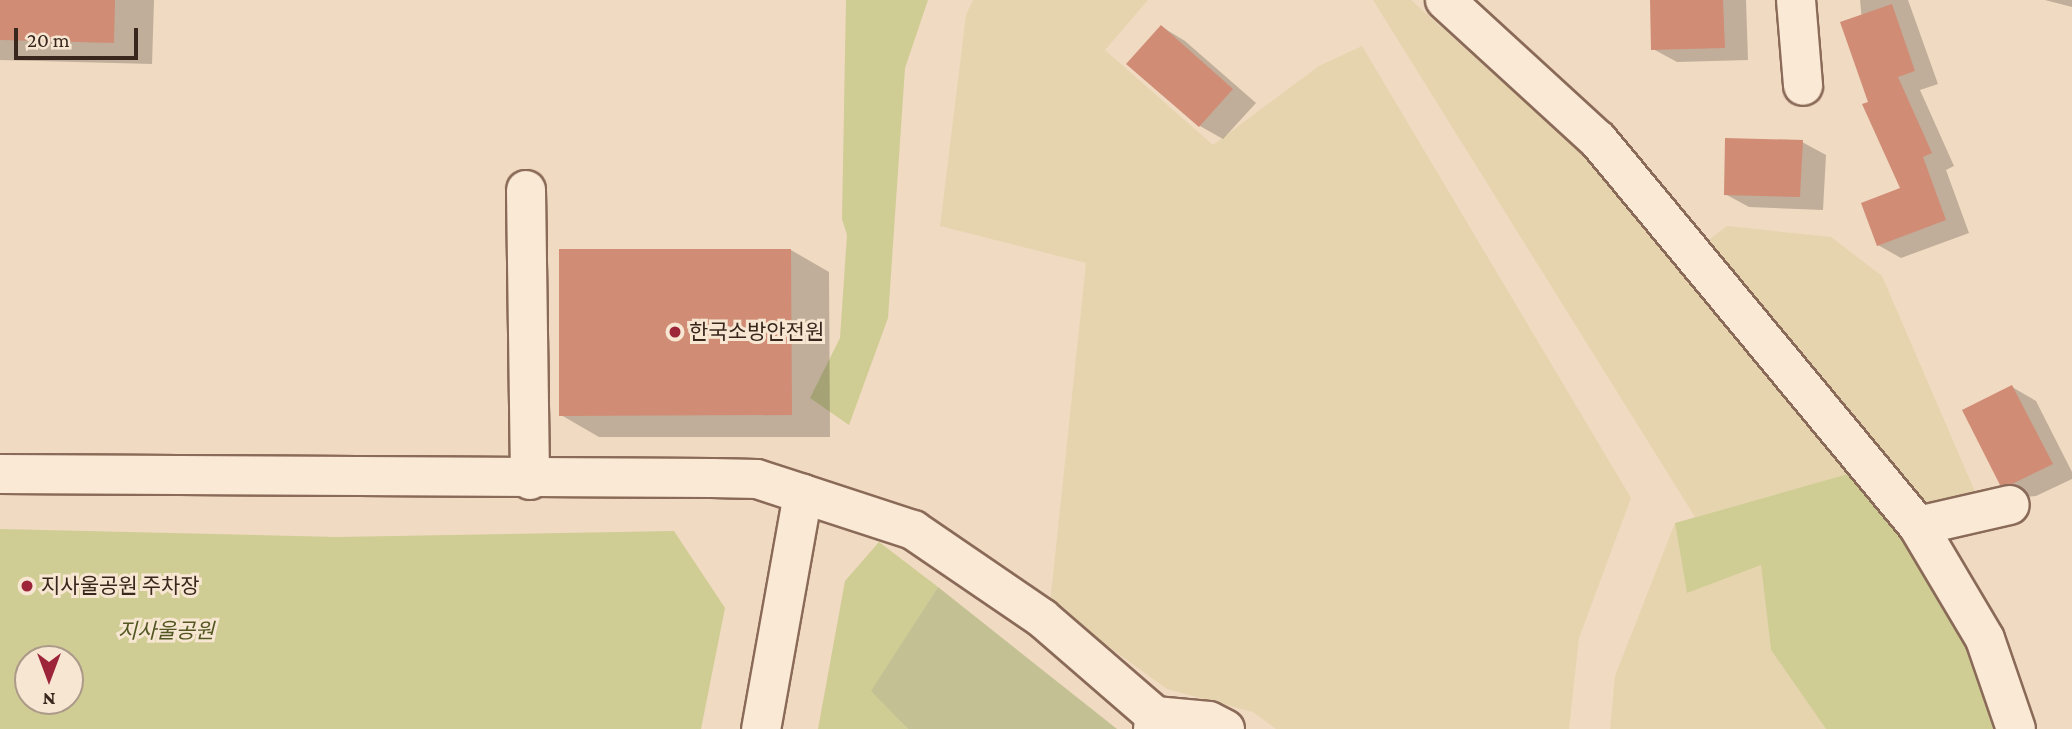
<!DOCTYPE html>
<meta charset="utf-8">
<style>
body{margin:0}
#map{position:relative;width:2072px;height:729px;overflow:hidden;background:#f0dac1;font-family:"Crimson Pro","Noto Sans KR",serif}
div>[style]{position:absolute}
.farmland>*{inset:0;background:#e6d4ae}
.green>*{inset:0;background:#cfcc94}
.cemetery>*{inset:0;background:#c3c194}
.shadow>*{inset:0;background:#0003}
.building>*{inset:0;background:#d08c75}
.roads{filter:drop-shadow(2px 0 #8a6a58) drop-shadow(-2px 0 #8a6a58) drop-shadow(0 2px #8a6a58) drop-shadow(0 -2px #8a6a58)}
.minor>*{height:38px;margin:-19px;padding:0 19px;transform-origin:19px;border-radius:19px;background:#fae9d5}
.dots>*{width:19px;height:19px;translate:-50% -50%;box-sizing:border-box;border:4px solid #f7e6d1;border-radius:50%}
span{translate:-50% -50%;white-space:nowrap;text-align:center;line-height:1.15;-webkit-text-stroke:6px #f7e6d1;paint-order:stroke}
.poi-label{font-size:21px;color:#39261d}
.left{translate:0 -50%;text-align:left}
.park-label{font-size:21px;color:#525722;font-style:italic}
.north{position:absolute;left:14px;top:645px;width:70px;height:70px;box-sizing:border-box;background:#f7e6d1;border:2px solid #ab9989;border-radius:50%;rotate:180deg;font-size:19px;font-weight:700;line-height:28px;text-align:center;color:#39261d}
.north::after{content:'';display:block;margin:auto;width:24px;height:32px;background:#9c2539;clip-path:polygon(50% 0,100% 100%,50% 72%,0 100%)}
.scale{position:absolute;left:14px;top:28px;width:124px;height:32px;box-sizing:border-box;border:4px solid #39261d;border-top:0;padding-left:9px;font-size:21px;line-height:24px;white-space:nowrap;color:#39261d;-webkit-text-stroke:5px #f7e6d1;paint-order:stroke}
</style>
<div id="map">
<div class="farmland">
<div style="clip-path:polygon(973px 0,1148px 0,1105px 50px,1213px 145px,1319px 66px,1362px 46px,1631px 498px,1579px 638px,1569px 729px,1276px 729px,1253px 712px,1167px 689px,1050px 604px,1086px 263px,940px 226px,966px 15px)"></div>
<div style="clip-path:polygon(1373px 0,1411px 0,1605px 174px,1855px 472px,1695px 517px)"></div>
<div style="clip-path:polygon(1727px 226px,1831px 237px,1882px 276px,1976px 494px,1915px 506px,1697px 249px)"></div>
<div style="clip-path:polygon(1675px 523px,1687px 593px,1761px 564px,1771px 650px,1826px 729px,1610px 729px,1615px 676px)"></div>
</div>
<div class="green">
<div style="clip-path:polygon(846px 0,928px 0,905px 68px,888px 318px,849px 425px,810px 398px,840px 338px,847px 235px,842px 219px)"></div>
<div style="clip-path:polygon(1855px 472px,1915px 554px,1976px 666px,1996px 729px,1826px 729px,1771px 650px,1761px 565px,1687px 593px,1675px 523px)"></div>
<div style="clip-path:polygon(evenodd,0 529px,337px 537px,674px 531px,725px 608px,701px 729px,0 729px,0 529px,28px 659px,70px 659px,70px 701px,28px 701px,28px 659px)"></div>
<div style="clip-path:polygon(879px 542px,938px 587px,872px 691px,908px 729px,818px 729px,845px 581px)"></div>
</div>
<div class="cemetery">
<div style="clip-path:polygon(938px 587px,1117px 729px,908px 729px,871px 691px)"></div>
</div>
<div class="shadow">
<div style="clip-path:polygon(0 0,154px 0,152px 64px,0 60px)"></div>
<div style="clip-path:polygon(1652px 0,1746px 0,1748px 60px,1677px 62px,1653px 49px)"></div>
<div style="clip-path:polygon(1860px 0,1908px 0,1938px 84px,1920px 90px,1954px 166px,1946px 170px,1969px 233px,1901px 258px,1878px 245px,1902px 189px,1870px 103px)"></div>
<div style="clip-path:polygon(2045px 0,2072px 0,2072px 7px)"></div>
<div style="clip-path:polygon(1162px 27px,1185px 41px,1256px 103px,1223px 139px,1200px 126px,1129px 63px)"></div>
<div style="clip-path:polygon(1802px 142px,1826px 155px,1823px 210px,1749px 207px,1725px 194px)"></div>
<div style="clip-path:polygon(791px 250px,829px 272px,830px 437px,599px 437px,561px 415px)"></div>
<div style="clip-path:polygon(2012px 387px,2036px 401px,2072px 472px,2072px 479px,2036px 496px,2025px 497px,2001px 484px)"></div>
</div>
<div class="building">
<div style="clip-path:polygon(0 0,115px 0,114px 43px,0 40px)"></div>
<div style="clip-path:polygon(1650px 0,1723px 0,1725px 48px,1651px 50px)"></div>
<div style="clip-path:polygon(1892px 4px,1915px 71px,1898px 77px,1932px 153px,1923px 157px,1946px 220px,1877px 246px,1861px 203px,1900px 188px,1862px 104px,1868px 102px,1840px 22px)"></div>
<div style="clip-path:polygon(1161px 25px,1233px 89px,1199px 127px,1126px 64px)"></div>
<div style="clip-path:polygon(1725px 138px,1803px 140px,1800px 197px,1724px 195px)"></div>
<div style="clip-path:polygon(559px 249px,791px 249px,792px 415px,559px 416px)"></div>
<div style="clip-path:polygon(2012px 385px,2053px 464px,2012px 484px,2000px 485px,1962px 410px)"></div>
</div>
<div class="roads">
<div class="minor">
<div style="left:1445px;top:0;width:207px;rotate:42.5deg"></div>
<div style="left:1598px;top:140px;width:501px;rotate:50.34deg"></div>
<div style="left:1918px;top:526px;width:131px;rotate:59.3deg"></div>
<div style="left:1985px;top:639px;width:95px;rotate:71deg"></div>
<div style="left:1796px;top:0;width:86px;rotate:85.3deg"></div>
<div style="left:526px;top:190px;width:290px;rotate:89.2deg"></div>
<div style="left:0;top:474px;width:712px;rotate:0.32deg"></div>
<div style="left:712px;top:478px;width:45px;rotate:1.3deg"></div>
<div style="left:757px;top:479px;width:48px;rotate:18.1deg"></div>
<div style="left:803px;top:494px;width:239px;rotate:100.1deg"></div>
<div style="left:803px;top:494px;width:116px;rotate:18.1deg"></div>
<div style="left:913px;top:530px;width:156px;rotate:34.3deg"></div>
<div style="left:1042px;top:618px;width:150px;rotate:40.9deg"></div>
<div style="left:1155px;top:716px;width:13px;rotate:99deg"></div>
<div style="left:1918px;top:526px;width:94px;rotate:-12.9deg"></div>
<div style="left:1155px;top:716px;width:54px;rotate:5.3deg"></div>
<div style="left:1209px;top:721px;width:18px;rotate:27deg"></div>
</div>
</div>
<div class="dots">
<div style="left:675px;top:332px;background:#9c2539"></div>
<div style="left:27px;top:586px;background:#9c2539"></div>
</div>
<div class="poi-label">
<span class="left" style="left:689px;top:332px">한국소방안전원</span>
<span class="left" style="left:41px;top:586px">지사울공원 주차장</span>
</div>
<div class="park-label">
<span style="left:166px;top:631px">지사울공원</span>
</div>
<div class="north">N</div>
<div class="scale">20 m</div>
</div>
